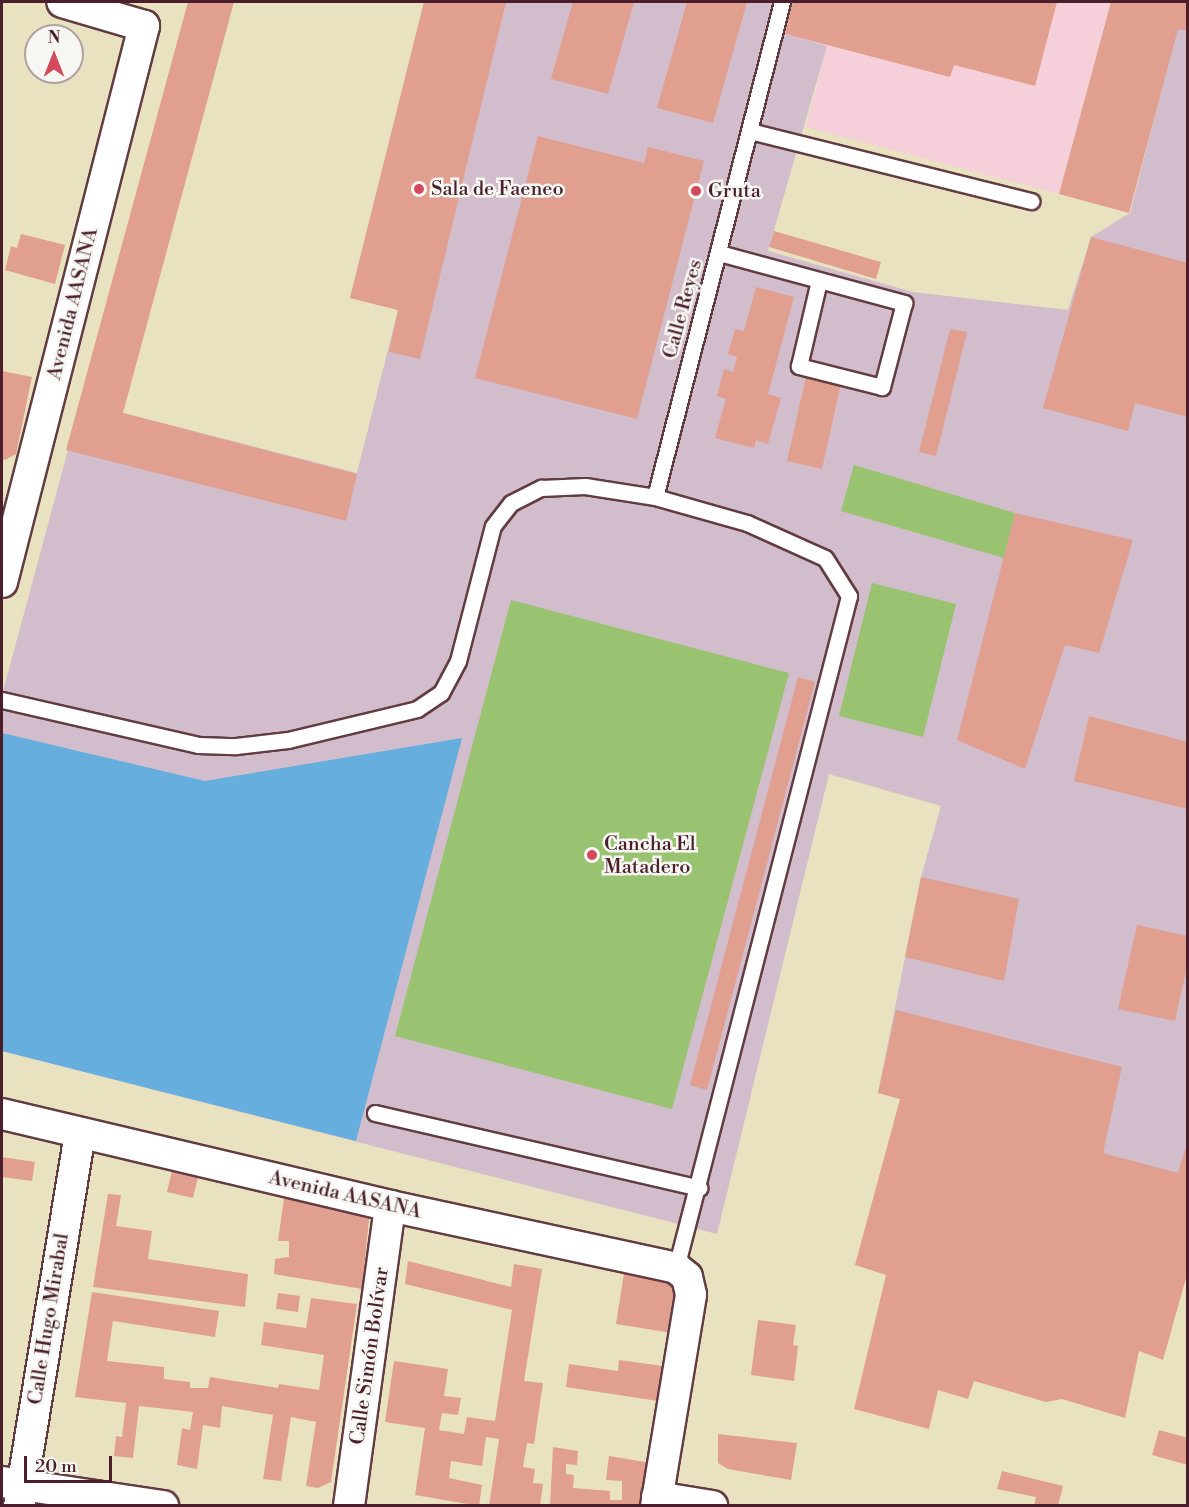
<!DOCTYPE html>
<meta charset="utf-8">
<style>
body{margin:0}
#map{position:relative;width:1189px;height:1507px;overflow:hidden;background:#e9e2c0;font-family:"Libre Bodoni",serif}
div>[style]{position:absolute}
.built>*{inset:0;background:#f5cfd9}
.industrial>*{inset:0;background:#d1bdcb}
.green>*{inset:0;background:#99c370}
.water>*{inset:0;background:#65aedd}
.building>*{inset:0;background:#e19f90}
.roads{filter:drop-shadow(2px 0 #623c41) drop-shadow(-2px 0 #623c41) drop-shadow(0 2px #623c41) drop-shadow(0 -2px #623c41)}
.service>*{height:15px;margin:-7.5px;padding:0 7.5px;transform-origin:7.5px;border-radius:7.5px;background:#fff}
.minor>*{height:30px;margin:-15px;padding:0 15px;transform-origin:15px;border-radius:15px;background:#fff}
.dots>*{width:16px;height:16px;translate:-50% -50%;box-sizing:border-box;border:3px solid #f6f6f2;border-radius:50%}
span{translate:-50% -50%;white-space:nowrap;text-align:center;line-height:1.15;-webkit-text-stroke:5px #f6f6f2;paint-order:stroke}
.poi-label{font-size:20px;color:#4a1f2b}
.left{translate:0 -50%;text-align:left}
.street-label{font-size:20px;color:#4a1f2b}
.frame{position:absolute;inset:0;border:3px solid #4a1f2b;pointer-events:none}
.north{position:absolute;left:24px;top:24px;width:60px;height:60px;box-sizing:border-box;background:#f6f6f2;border:2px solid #b1a0a2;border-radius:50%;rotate:0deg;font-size:16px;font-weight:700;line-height:24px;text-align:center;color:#4a1f2b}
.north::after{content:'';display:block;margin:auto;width:21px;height:27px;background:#d1495b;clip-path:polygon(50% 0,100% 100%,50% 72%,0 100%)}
.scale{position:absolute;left:24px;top:1456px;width:88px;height:27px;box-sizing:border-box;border:3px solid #4a1f2b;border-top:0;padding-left:8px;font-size:18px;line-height:21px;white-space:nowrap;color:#4a1f2b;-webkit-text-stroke:4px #f6f6f2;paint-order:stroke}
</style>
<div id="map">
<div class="built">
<div style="clip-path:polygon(793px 2px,1111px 2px,1059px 194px,806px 127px,827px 46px,785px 34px)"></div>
</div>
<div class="industrial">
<div style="clip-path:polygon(424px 2px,793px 2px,785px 34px,827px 46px,768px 251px,913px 292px,1068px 310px,1091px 237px,1130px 213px,1184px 2px,1187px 2px,1187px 1176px,878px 1093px,921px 877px,941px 806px,829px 774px,717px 1234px,2px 1051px,2px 695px,81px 402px,357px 473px,398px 310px,350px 298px)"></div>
</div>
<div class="green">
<div style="clip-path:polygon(854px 465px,1015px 513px,1004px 558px,841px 511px)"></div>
<div style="clip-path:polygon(872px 583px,956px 604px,923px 737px,839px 716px)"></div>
<div style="clip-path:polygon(511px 600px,789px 673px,672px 1109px,395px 1036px)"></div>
</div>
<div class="water">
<div style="clip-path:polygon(2px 733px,205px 781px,462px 738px,356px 1141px,2px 1051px)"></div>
</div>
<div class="building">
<div style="clip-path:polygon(188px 2px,234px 2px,123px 413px,357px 474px,346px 521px,66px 450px)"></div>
<div style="clip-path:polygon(424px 2px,506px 2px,420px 359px,389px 352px,398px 310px,350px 298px)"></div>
<div style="clip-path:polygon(573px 2px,634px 2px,608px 94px,551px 79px)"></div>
<div style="clip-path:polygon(687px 2px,747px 2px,713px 123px,657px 108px)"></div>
<div style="clip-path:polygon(793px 2px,1057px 2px,1035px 86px,954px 65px,950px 77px,785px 34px)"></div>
<div style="clip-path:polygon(1111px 2px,1188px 2px,1188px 31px,1178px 29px,1129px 213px,1059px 194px)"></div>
<div style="clip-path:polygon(538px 136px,644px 163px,648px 147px,704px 161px,637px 419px,475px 378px)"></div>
<div style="clip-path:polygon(774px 231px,881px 262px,876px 279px,769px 247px)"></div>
<div style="clip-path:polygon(21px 234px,65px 245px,55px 284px,5px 270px,11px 246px,17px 248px)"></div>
<div style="clip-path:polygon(1091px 237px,1188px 263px,1188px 417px,1135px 403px,1128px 431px,1043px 408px)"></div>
<div style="clip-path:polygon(756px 287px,794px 297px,768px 394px,781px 398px,768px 444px,756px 440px,754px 448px,715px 438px,726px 399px,717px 396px,724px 369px,733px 372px,737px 357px,728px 354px,735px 329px,744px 331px)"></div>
<div style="clip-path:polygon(950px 329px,967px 332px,936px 456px,919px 452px)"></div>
<div style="clip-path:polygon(2px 371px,32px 377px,16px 454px,5px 460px,2px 459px)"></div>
<div style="clip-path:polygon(807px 372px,842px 380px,822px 469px,787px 461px)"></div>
<div style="clip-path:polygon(1015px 513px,1133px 540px,1099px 653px,1065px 645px,1025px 769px,957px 740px)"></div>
<div style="clip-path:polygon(798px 677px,815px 682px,707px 1090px,690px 1085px)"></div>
<div style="clip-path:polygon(1089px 716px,1188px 742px,1188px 809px,1074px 781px)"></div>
<div style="clip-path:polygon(921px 877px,1019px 899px,1004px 981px,905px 957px)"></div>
<div style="clip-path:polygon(1137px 925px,1188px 936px,1188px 963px,1175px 1021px,1118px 1009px)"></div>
<div style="clip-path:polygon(896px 1010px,1122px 1067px,1103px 1153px,1178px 1173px,1188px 1140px,1188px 1271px,1163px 1360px,1139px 1351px,1125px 1418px,1062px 1399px,1046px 1402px,974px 1381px,968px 1399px,938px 1390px,929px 1429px,854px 1409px,886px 1275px,855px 1265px,900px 1099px,878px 1093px)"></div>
<div style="clip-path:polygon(2px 1157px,35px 1162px,32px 1181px,2px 1177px)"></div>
<div style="clip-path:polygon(174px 1162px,200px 1168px,193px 1198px,167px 1192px)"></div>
<div style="clip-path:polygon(286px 1184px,364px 1207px,369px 1219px,362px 1289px,274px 1274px,275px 1259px,289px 1257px,289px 1241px,278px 1241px)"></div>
<div style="clip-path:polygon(108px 1194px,121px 1195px,116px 1226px,152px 1231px,148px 1259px,248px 1274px,245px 1307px,93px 1287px)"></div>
<div style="clip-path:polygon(408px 1261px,511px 1287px,514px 1264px,542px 1269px,524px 1381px,543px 1383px,534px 1444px,527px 1443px,523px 1467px,535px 1469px,533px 1483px,543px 1484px,540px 1506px,489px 1506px,499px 1439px,486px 1437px,482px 1466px,451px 1461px,449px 1478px,482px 1485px,479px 1506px,415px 1495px,425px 1428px,385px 1422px,394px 1361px,448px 1369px,444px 1396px,461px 1398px,458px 1415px,442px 1413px,439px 1430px,464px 1434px,467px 1417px,495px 1421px,512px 1310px,405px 1284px)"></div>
<div style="clip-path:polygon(625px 1267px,671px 1282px,677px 1295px,672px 1333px,616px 1324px)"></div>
<div style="clip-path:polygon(92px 1292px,219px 1311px,215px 1337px,113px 1321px,107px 1361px,164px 1367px,164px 1379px,190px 1382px,190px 1388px,208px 1388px,210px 1377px,278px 1388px,279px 1384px,319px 1390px,324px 1355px,261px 1345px,264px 1322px,306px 1328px,311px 1298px,357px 1304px,331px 1482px,318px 1488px,306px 1486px,316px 1422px,291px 1417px,281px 1481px,263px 1479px,273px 1415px,222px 1406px,220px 1428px,203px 1425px,197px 1469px,177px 1465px,182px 1428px,190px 1430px,193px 1412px,139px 1406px,133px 1458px,114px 1456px,116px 1436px,122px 1437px,126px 1403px,75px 1397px)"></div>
<div style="clip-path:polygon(278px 1293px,300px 1296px,298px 1312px,276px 1309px)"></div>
<div style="clip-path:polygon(758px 1320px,796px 1325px,793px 1345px,798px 1346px,794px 1381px,751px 1375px)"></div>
<div style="clip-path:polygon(619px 1360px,663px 1366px,658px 1401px,566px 1387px,569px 1364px,618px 1371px)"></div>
<div style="clip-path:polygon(1159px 1430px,1188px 1438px,1188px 1465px,1152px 1455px)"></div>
<div style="clip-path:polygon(718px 1434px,797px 1443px,791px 1480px,728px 1469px,718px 1463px)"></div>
<div style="clip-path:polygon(553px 1447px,578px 1451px,577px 1465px,566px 1464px,566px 1474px,574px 1475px,573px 1488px,610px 1491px,610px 1500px,622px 1500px,622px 1481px,606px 1480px,609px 1456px,651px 1463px,643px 1506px,550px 1506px)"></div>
<div style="clip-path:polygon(1002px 1471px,1063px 1486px,1058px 1506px,1034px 1506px,1036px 1497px,997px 1489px)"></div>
</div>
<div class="roads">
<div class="service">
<div style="left:750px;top:131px;width:290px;rotate:14deg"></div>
<div style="left:719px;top:253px;width:192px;rotate:15.1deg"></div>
<div style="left:904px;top:303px;width:87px;rotate:104.7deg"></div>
<div style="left:882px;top:387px;width:86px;rotate:-165.8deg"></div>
<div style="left:799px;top:366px;width:87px;rotate:-76.8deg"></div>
<div style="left:655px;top:497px;width:511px;rotate:-75.61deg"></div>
<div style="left:2px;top:700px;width:201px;rotate:12.9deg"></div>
<div style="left:198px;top:745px;width:38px;rotate:2deg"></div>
<div style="left:236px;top:746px;width:52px;rotate:-6.6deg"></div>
<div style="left:288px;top:740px;width:133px;rotate:-13.5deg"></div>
<div style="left:417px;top:709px;width:29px;rotate:-34deg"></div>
<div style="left:441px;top:693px;width:36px;rotate:-62deg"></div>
<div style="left:458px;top:661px;width:139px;rotate:-75.5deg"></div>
<div style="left:493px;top:526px;width:29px;rotate:-52deg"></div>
<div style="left:511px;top:503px;width:34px;rotate:-27deg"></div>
<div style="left:541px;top:488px;width:44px;rotate:-2.6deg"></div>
<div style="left:585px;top:486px;width:71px;rotate:8.9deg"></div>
<div style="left:655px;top:497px;width:96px;rotate:15.8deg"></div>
<div style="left:747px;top:523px;width:85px;rotate:24.2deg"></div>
<div style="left:825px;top:558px;width:45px;rotate:57.7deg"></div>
<div style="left:849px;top:596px;width:694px;rotate:104.44deg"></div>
<div style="left:375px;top:1113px;width:333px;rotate:13deg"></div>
</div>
<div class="minor">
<div style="left:2px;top:582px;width:574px;rotate:-75.67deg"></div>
<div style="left:144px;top:26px;width:85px;rotate:-163.7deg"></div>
<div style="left:2px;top:1114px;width:399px;rotate:13.3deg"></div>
<div style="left:390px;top:1206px;width:293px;rotate:12.2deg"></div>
<div style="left:676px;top:1268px;width:14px;rotate:39deg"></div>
<div style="left:687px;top:1277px;width:18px;rotate:77deg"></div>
<div style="left:691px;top:1295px;width:214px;rotate:99.4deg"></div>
<div style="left:2px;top:1482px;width:163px;rotate:8.5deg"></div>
<div style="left:657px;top:1497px;width:56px;rotate:9.3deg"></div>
<div style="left:19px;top:1506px;width:378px;rotate:-80.7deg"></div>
<div style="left:349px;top:1506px;width:303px;rotate:-82.2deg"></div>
</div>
</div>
<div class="dots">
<div style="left:419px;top:189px;background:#d1495b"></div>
<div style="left:696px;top:191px;background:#d1495b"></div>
<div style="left:592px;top:855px;background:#d1495b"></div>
</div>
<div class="poi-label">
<span class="left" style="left:431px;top:189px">Sala de Faeneo</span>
<span class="left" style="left:708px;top:191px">Gruta</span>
<span class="left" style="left:604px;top:856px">Cancha El<br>Matadero</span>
</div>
<div class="street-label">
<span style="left:73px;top:304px;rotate:-76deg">Avenida AASANA</span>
<span style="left:683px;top:309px;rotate:-75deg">Calle Reyes</span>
<span style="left:345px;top:1195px;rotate:13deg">Avenida AASANA</span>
<span style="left:49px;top:1319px;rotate:-81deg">Calle Hugo Mirabal</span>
<span style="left:370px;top:1356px;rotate:-82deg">Calle Simón Bolívar</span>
</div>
<div class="frame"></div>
<div class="north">N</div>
<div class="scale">20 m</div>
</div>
